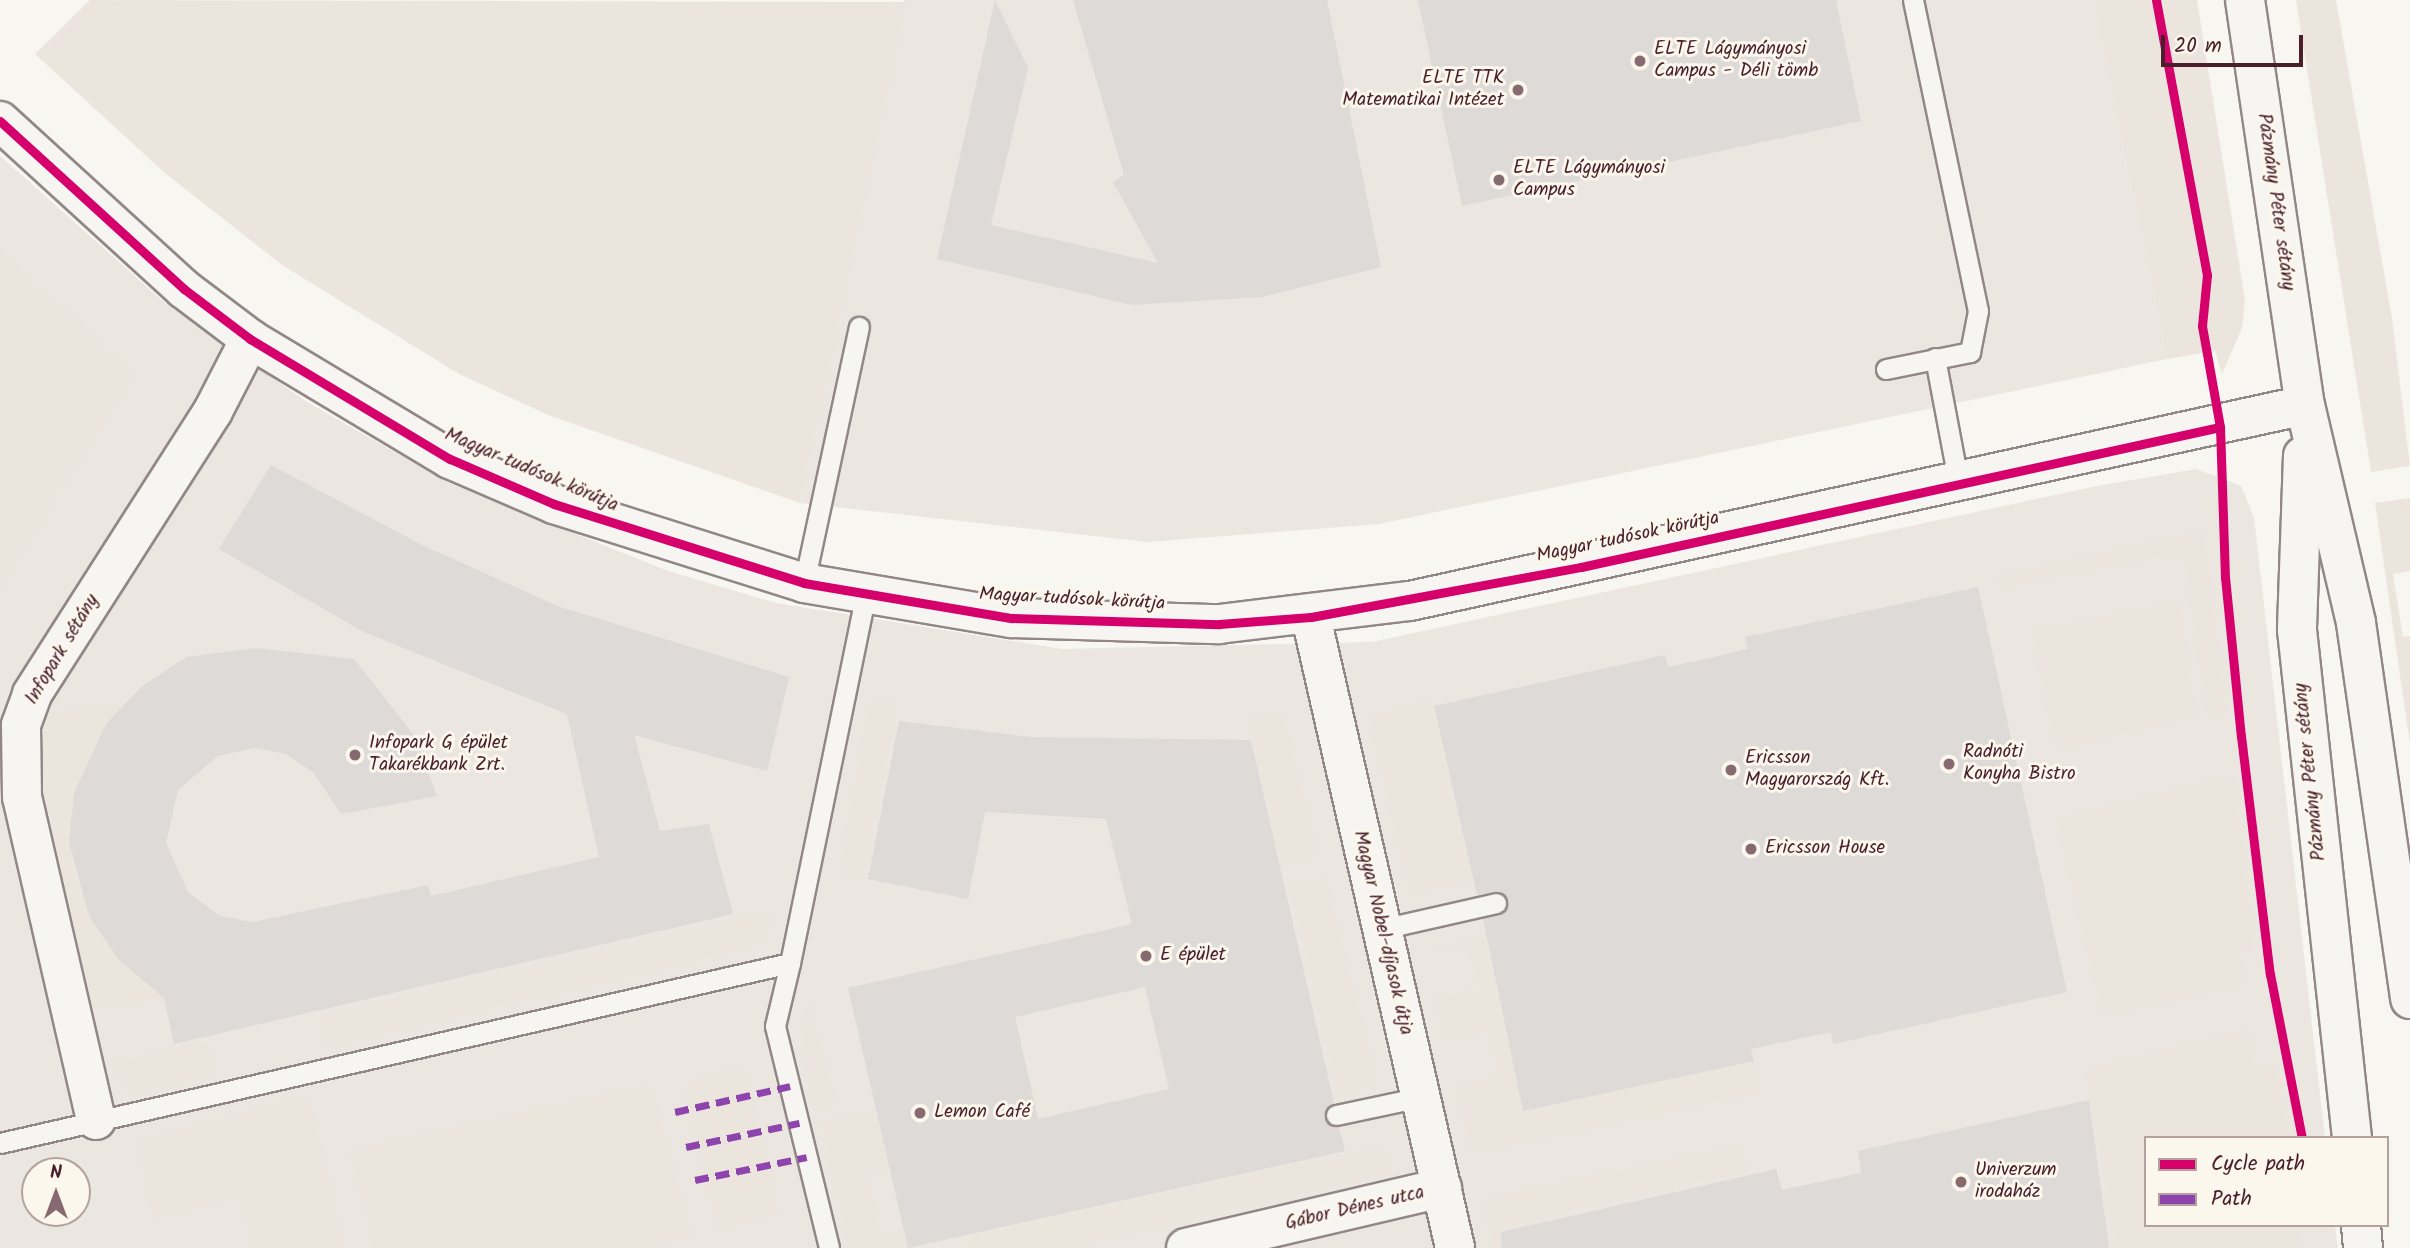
<!DOCTYPE html>
<meta charset="utf-8">
<style>
body{margin:0}
#map{position:relative;width:2410px;height:1248px;overflow:hidden;background:#f8f6f0;font-family:Kalam,sans-serif}
div>[style]{position:absolute}
.built>*{inset:0;background:#ebe6df}
.green>*{inset:0;background:#ece5de}
.building>*{inset:0;background:#dedad7}
.roads{filter:drop-shadow(2px 0 #918787) drop-shadow(-2px 0 #918787) drop-shadow(0 2px #918787) drop-shadow(0 -2px #918787)}
.service>*{height:19px;margin:-9.5px;padding:0 9.5px;transform-origin:9.5px;border-radius:9.5px;background:#f6f5f1}
.minor>*{height:38px;margin:-19px;padding:0 19px;transform-origin:19px;border-radius:19px;background:#f6f5f1}
.tertiary>*{height:38px;margin:-19px;padding:0 19px;transform-origin:19px;border-radius:19px;background:#f6f5f1}
.quiet>*{height:7px;margin-top:-3.5px;transform-origin:0;background:repeating-linear-gradient(90deg,#8e44ad 0 14px,transparent 0 21px)}
.cycleway>*{height:9px;margin:-4.5px;padding:0 4.5px;transform-origin:4.5px;border-radius:4.5px;background:#d6006c}
.dots>*{width:19px;height:19px;translate:-50% -50%;box-sizing:border-box;border:4px solid #fbf7ec;border-radius:50%}
span{translate:-50% -50%;white-space:nowrap;text-align:center;line-height:1.15;-webkit-text-stroke:6px #fbf7ec;paint-order:stroke}
.poi-label{font-size:19px;color:#4a1f2b}
.left{translate:0 -50%;text-align:left}
.right{translate:-100% -50%;text-align:right}
.street-label{font-size:19px;color:#4a1f2b}
.legend{position:absolute;left:2144px;top:1136px;width:245px;height:91px;box-sizing:border-box;background:#fbf7ec;border:2px solid #b4a19f;margin:0;padding:9px 12px;list-style:none;font-size:21px;color:#4a1f2b}
.legend li{display:flex;align-items:center;gap:14px;height:35px}
.legend b{width:35px;border:2px solid #b4a19f}
.north{position:absolute;left:21px;top:1157px;width:70px;height:70px;box-sizing:border-box;background:#fbf7ec;border:2px solid #b4a19f;border-radius:50%;rotate:0deg;font-size:19px;font-weight:700;line-height:28px;text-align:center;color:#4a1f2b}
.north::after{content:'';display:block;margin:auto;width:24px;height:32px;background:#876a70;clip-path:polygon(50% 0,100% 100%,50% 72%,0 100%)}
.scale{position:absolute;left:2161px;top:35px;width:142px;height:32px;box-sizing:border-box;border:4px solid #4a1f2b;border-top:0;padding-left:9px;font-size:21px;line-height:24px;white-space:nowrap;color:#4a1f2b;-webkit-text-stroke:5px #fbf7ec;paint-order:stroke}
</style>
<div id="map">
<div class="built">
<div style="clip-path:polygon(904px 0,2092px 0,2167px 359px,1379px 524px,1148px 542px,800px 503px)"></div>
<div style="clip-path:polygon(evenodd,0 156px,164px 302px,307px 402px,447px 482px,668px 571px,776px 603px,1062px 649px,1372px 642px,2092px 487px,2196px 469px,2241px 486px,2254px 518px,2325px 1138px,2146px 1138px,2146px 1225px,2335px 1225px,2338px 1248px,0 1248px,0 156px,35px 1171px,77px 1171px,77px 1213px,35px 1213px,35px 1171px)"></div>
</div>
<div class="green">
<div style="clip-path:polygon(90px 0,907px 2px,800px 503px,548px 415px,459px 374px,282px 265px,166px 174px,35px 54px)"></div>
<div style="clip-path:polygon(2092px 0,2197px 0,2245px 300px,2242px 328px,2222px 374px,2215px 351px,2167px 359px)"></div>
<div style="clip-path:polygon(2296px 0,2336px 0,2392px 318px,2410px 466px,2371px 472px)"></div>
<div style="clip-path:polygon(0 250px,137px 371px,0 592px)"></div>
<div style="clip-path:polygon(2410px 498px,2410px 571px,2393px 574px,2403px 637px,2410px 636px,2410px 744px,2375px 503px)"></div>
<div style="clip-path:polygon(2204px 530px,2227px 717px,2207px 717px,2183px 553px,1999px 589px,1996px 576px)"></div>
<div style="clip-path:polygon(2180px 600px,2196px 717px,2055px 751px,2031px 631px)"></div>
<div style="clip-path:polygon(1431px 699px,1474px 882px,1409px 894px,1370px 723px,1374px 715px)"></div>
<div style="clip-path:polygon(869px 700px,898px 702px,864px 878px,838px 874px)"></div>
<div style="clip-path:polygon(124px 702px,83px 767px,69px 842px,79px 892px,102px 939px,164px 998px,92px 1010px,40px 799px,38px 758px,50px 713px)"></div>
<div style="clip-path:polygon(1283px 713px,1320px 856px,1280px 866px,1248px 718px)"></div>
<div style="clip-path:polygon(2233px 774px,2255px 951px,2241px 954px,2244px 986px,2102px 1017px,2056px 818px)"></div>
<div style="clip-path:polygon(1326px 878px,1379px 1085px,1338px 1093px,1289px 885px)"></div>
<div style="clip-path:polygon(779px 909px,762px 941px,749px 949px,326px 1047px,318px 1017px)"></div>
<div style="clip-path:polygon(1484px 934px,1523px 1111px,1754px 1061px,1761px 1093px,1472px 1154px,1455px 1087px,1499px 1076px,1488px 1031px,1444px 1041px,1434px 998px,1477px 988px,1468px 945px,1422px 951px)"></div>
<div style="clip-path:polygon(809px 995px,837px 1105px,816px 1112px,801px 1045px)"></div>
<div style="clip-path:polygon(2250px 1027px,2255px 1067px,2275px 1064px,2291px 1138px,2146px 1138px,2146px 1225px,2298px 1225px,2299px 1248px,2116px 1248px,2085px 1069px)"></div>
<div style="clip-path:polygon(208px 1041px,216px 1075px,139px 1093px,120px 1085px,109px 1063px)"></div>
<div style="clip-path:polygon(744px 1065px,779px 1215px,717px 1230px,680px 1082px)"></div>
<div style="clip-path:polygon(651px 1084px,694px 1236px,641px 1248px,375px 1248px,348px 1150px)"></div>
<div style="clip-path:polygon(309px 1096px,346px 1248px,253px 1248px,238px 1199px,154px 1219px,135px 1140px)"></div>
<div style="clip-path:polygon(876px 1110px,890px 1169px,868px 1174px,881px 1238px,904px 1233px,908px 1248px,849px 1248px,820px 1122px)"></div>
<div style="clip-path:polygon(1742px 1144px,1748px 1172px,1545px 1216px,1553px 1248px,1492px 1248px,1482px 1199px)"></div>
<div style="clip-path:polygon(1383px 1146px,1392px 1173px,1069px 1248px,968px 1248px,965px 1237px)"></div>
</div>
<div class="building">
<div style="clip-path:polygon(995px 0,1028px 68px,991px 225px,1158px 263px,1113px 182px,1124px 175px,1073px 0,1327px 0,1381px 267px,1262px 297px,1132px 305px,937px 259px)"></div>
<div style="clip-path:polygon(1418px 0,1836px 0,1861px 121px,1462px 206px)"></div>
<div style="clip-path:polygon(271px 465px,422px 545px,560px 607px,789px 677px,767px 771px,634px 735px,660px 831px,709px 824px,733px 914px,174px 1044px,164px 998px,118px 959px,89px 916px,69px 842px,74px 793px,106px 724px,141px 687px,186px 657px,256px 648px,354px 659px,414px 735px,437px 796px,341px 814px,313px 772px,286px 754px,255px 748px,218px 756px,178px 790px,166px 843px,188px 892px,220px 916px,253px 922px,428px 885px,431px 896px,599px 857px,567px 714px,364px 632px,219px 549px)"></div>
<div style="clip-path:polygon(1978px 587px,2067px 992px,1833px 1044px,1831px 1032px,1751px 1049px,1754px 1061px,1523px 1111px,1483px 919px,1504px 912px,1508px 901px,1499px 891px,1477px 895px,1434px 706px,1665px 655px,1668px 667px,1706px 659px,1748px 649px,1745px 637px)"></div>
<div style="clip-path:polygon(evenodd,899px 721px,1031px 737px,1251px 740px,1334px 1103px,1324px 1118px,1339px 1127px,1345px 1151px,908px 1248px,848px 988px,1132px 924px,1106px 819px,985px 812px,968px 899px,868px 879px,899px 721px,1145px 987px,1169px 1089px,1038px 1119px,1015px 1017px,1145px 987px)"></div>
<div style="clip-path:polygon(2089px 1100px,2109px 1248px,1502px 1248px,1501px 1232px,1776px 1169px,1782px 1190px,1861px 1173px,1858px 1151px)"></div>
</div>
<div class="roads">
<div class="service">
<div style="left:1935px;top:358px;width:129px;rotate:79.3deg"></div>
<div style="left:1886px;top:369px;width:86px;rotate:-11.4deg"></div>
<div style="left:1970px;top:352px;width:42px;rotate:-79deg"></div>
<div style="left:1978px;top:311px;width:318px;rotate:-101.8deg"></div>
<div style="left:804px;top:583px;width:262px;rotate:-77.9deg"></div>
<div style="left:1382px;top:929px;width:117px;rotate:-12.8deg"></div>
<div style="left:790px;top:963px;width:65px;rotate:103.4deg"></div>
<div style="left:775px;top:1026px;width:228px;rotate:76.3deg"></div>
<div style="left:1336px;top:1115px;width:87px;rotate:-12deg"></div>
<div style="left:0;top:1143px;width:810px;rotate:-12.84deg"></div>
<div style="left:790px;top:963px;width:374px;rotate:-78.4deg"></div>
</div>
<div class="minor">
<div style="left:0;top:121px;width:249px;rotate:42.4deg"></div>
<div style="left:184px;top:289px;width:83px;rotate:37.1deg"></div>
<div style="left:250px;top:339px;width:233px;rotate:31deg"></div>
<div style="left:450px;top:459px;width:113px;rotate:23.4deg"></div>
<div style="left:554px;top:504px;width:262px;rotate:17.5deg"></div>
<div style="left:804px;top:583px;width:211px;rotate:9.6deg"></div>
<div style="left:1012px;top:618px;width:207px;rotate:1.7deg"></div>
<div style="left:1219px;top:624px;width:192px;rotate:-6.9deg"></div>
<div style="left:1410px;top:601px;width:916px;rotate:-12.35deg"></div>
<div style="left:1311px;top:617px;width:647px;rotate:77.14deg"></div>
<div style="left:96px;top:1120px;width:331px;rotate:-102.9deg"></div>
<div style="left:22px;top:797px;width:72px;rotate:-90.8deg"></div>
<div style="left:21px;top:725px;width:33px;rotate:-70deg"></div>
<div style="left:32px;top:694px;width:336px;rotate:-57.4deg"></div>
<div style="left:213px;top:411px;width:81px;rotate:-62.8deg"></div>
<div style="left:1186px;top:1248px;width:263px;rotate:-13.2deg"></div>
</div>
<div class="tertiary">
<div style="left:2245px;top:0;width:409px;rotate:81.6deg"></div>
<div style="left:2305px;top:405px;width:224px;rotate:76.8deg"></div>
<div style="left:2356px;top:623px;width:380px;rotate:81.8deg"></div>
<div style="left:2303px;top:456px;width:174px;rotate:92deg"></div>
<div style="left:2297px;top:630px;width:511px;rotate:83.82deg"></div>
<div style="left:2361px;top:1225px;width:23px;rotate:85deg"></div>
</div>
</div>
<div class="quiet">
<div style="left:675px;top:1112px;width:118px;rotate:-12.7deg"></div>
<div style="left:686px;top:1147px;width:116px;rotate:-12deg"></div>
<div style="left:695px;top:1180px;width:114px;rotate:-11.6deg"></div>
</div>
<div class="cycleway">
<div style="left:2156px;top:0;width:280px;rotate:79.5deg"></div>
<div style="left:2207px;top:275px;width:51px;rotate:95.6deg"></div>
<div style="left:2202px;top:326px;width:103px;rotate:79.9deg"></div>
<div style="left:2220px;top:427px;width:150px;rotate:88.1deg"></div>
<div style="left:2225px;top:577px;width:160px;rotate:84.3deg"></div>
<div style="left:2241px;top:736px;width:240px;rotate:83.1deg"></div>
<div style="left:2270px;top:974px;width:167px;rotate:79deg"></div>
<div style="left:0;top:121px;width:249px;rotate:42.4deg"></div>
<div style="left:184px;top:289px;width:83px;rotate:37.1deg"></div>
<div style="left:250px;top:339px;width:233px;rotate:31deg"></div>
<div style="left:450px;top:459px;width:113px;rotate:23.4deg"></div>
<div style="left:554px;top:504px;width:262px;rotate:17.5deg"></div>
<div style="left:804px;top:583px;width:211px;rotate:9.6deg"></div>
<div style="left:1012px;top:618px;width:207px;rotate:1.7deg"></div>
<div style="left:1219px;top:624px;width:92px;rotate:-4.4deg"></div>
<div style="left:1311px;top:617px;width:275px;rotate:-10.5deg"></div>
<div style="left:1581px;top:567px;width:654px;rotate:-12.36deg"></div>
</div>
<div class="dots">
<div style="left:1640px;top:61px;background:#876a70"></div>
<div style="left:1518px;top:90px;background:#876a70"></div>
<div style="left:1499px;top:180px;background:#876a70"></div>
<div style="left:355px;top:755px;background:#876a70"></div>
<div style="left:1949px;top:764px;background:#876a70"></div>
<div style="left:1731px;top:770px;background:#876a70"></div>
<div style="left:1751px;top:849px;background:#876a70"></div>
<div style="left:1146px;top:956px;background:#876a70"></div>
<div style="left:920px;top:1113px;background:#876a70"></div>
<div style="left:1961px;top:1182px;background:#876a70"></div>
</div>
<div class="poi-label">
<span class="left" style="left:1654px;top:61px">ELTE Lágymányosi<br>Campus - Déli tömb</span>
<span class="right" style="left:1504px;top:90px">ELTE TTK<br>Matematikai Intézet</span>
<span class="left" style="left:1513px;top:180px">ELTE Lágymányosi<br>Campus</span>
<span class="left" style="left:369px;top:755px">Infopark G épület<br>Takarékbank Zrt.</span>
<span class="left" style="left:1963px;top:764px">Radnóti<br>Konyha Bistro</span>
<span class="left" style="left:1745px;top:770px">Ericsson<br>Magyarország Kft.</span>
<span class="left" style="left:1765px;top:849px">Ericsson House</span>
<span class="left" style="left:1160px;top:956px">E épület</span>
<span class="left" style="left:934px;top:1113px">Lemon Café</span>
<span class="left" style="left:1975px;top:1182px">Univerzum<br>irodaház</span>
</div>
<div class="street-label">
<span style="left:2275px;top:202px;rotate:82deg">Pázmány Péter sétány</span>
<span style="left:531px;top:471px;rotate:23deg">Magyar tudósok körútja</span>
<span style="left:1628px;top:538px;rotate:-12deg">Magyar tudósok körútja</span>
<span style="left:1072px;top:600px;rotate:3deg">Magyar tudósok körútja</span>
<span style="left:63px;top:650px;rotate:-59deg">Infopark sétány</span>
<span style="left:2311px;top:772px;rotate:-96deg">Pázmány Péter sétány</span>
<span style="left:1382px;top:933px;rotate:77deg">Magyar Nobel-díjasok útja</span>
<span style="left:1355px;top:1209px;rotate:-13deg">Gábor Dénes utca</span>
</div>
<ul class="legend">
<li><b style="height:9px;background:#d6006c"></b>Cycle path</li>
<li><b style="height:9px;background:#8e44ad"></b>Path</li>
</ul>
<div class="north">N</div>
<div class="scale">20 m</div>
</div>
